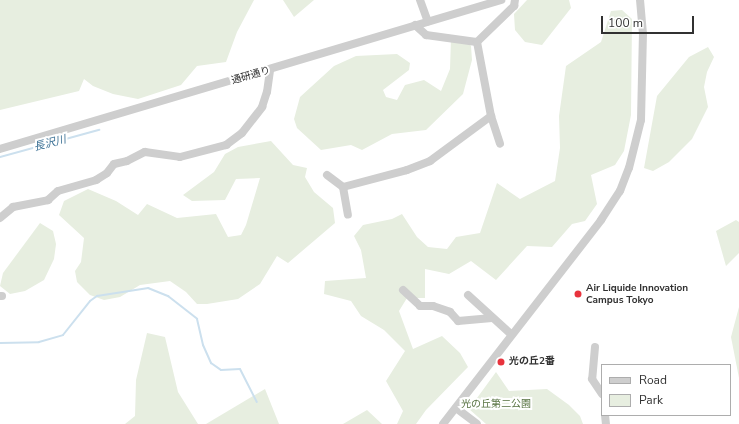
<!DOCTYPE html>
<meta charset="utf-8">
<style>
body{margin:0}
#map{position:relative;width:739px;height:424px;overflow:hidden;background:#fff;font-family:"Nunito Sans","Noto Sans JP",sans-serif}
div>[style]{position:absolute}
.green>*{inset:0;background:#e7eee0}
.stream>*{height:2px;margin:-1px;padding:0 1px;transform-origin:1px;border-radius:1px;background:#cce0ee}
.minor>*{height:8px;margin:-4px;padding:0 4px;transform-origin:4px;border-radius:4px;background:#cecece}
.dots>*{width:11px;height:11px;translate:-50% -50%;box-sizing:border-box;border:2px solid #fff;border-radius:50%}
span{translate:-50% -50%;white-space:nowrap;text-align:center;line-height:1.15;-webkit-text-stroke:4px #fff;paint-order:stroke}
.street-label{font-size:10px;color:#313131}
.poi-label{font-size:10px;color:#313131;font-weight:700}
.left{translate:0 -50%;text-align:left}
.park-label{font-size:10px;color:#536f3d}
.water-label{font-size:11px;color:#3d7296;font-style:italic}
.legend{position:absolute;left:601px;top:364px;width:130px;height:52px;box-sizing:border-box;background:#fff;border:1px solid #adadad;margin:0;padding:5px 7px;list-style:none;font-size:12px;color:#313131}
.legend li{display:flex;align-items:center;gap:8px;height:20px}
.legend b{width:20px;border:1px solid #adadad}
.scale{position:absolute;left:601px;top:16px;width:93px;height:18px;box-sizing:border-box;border:2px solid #313131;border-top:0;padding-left:5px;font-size:12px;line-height:14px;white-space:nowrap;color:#313131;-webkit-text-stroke:3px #fff;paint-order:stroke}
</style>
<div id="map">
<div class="green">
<div style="clip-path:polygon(0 0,254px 0,237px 32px,226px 62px,197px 66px,181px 85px,138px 99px,113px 94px,93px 86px,84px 79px,79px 91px,0 110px)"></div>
<div style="clip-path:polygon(283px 0,314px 0,294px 17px)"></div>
<div style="clip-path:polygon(527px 0,569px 0,571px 8px,542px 45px,525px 42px,515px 30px,514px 14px)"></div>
<div style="clip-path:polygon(622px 10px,632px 19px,631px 115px,624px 151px,615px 165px,591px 175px,597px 204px,585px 221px,572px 224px,552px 247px,527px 246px,496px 280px,471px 261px,449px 274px,425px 269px,425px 298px,407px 298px,399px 311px,413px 349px,442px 336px,460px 353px,468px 367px,426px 410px,416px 424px,397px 424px,403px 411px,386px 381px,405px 351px,384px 330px,361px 316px,351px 301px,324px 294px,325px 281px,366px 278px,361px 250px,354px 236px,363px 225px,392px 219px,402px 214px,417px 237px,428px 247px,447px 249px,456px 237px,480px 233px,497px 183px,520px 199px,555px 181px,560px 148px,559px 116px,566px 66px,601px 42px,611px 11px)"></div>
<div style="clip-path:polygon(465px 37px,471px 46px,472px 60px,463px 94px,426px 130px,392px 134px,362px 150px,351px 145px,321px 150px,297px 128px,294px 119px,300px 97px,334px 66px,356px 56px,397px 54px,410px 63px,409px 70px,383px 90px,386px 97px,397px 100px,405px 85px,424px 80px,441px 91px,450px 69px,451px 38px)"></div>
<div style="clip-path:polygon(708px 47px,714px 57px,707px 72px,704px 87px,708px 107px,692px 139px,669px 162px,653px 171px,644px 168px,657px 96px,689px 57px)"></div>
<div style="clip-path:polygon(271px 141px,293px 165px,307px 168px,305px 177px,314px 192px,333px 208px,335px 223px,288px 263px,277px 256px,260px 284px,238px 299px,207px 304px,197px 304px,186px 292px,170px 281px,140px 285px,120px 297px,104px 300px,90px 295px,77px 282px,75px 271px,81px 262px,84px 238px,59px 215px,64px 201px,88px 189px,116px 201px,138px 215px,147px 204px,177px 218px,216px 214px,228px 237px,241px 235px,246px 225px,260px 178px,236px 179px,225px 200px,192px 201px,183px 195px,214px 172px,225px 154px,238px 147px)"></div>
<div style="clip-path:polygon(736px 220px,739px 222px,739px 253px,726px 266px,716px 231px)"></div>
<div style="clip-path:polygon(40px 223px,53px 231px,56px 244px,54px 259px,44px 280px,25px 291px,10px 294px,0 286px,3px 273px)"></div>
<div style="clip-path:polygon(739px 307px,739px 378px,731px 337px)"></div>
<div style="clip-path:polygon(147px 333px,165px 337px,178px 392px,198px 424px,125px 424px,135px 416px,136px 380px)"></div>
<div style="clip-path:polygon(496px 372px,509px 391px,547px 389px,569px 405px,580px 416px,583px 424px,486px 424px,469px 409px)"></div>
<div style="clip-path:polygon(265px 389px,279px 424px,206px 424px)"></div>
<div style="clip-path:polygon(367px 410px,382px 424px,343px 424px)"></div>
</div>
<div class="stream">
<div style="left:0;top:157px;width:103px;rotate:-15.3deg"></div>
<div style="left:0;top:343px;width:39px;rotate:-1deg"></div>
<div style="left:39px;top:342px;width:25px;rotate:-16deg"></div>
<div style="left:63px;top:335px;width:43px;rotate:-51.5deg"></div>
<div style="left:90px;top:301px;width:9px;rotate:-36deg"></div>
<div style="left:97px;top:296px;width:52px;rotate:-8.9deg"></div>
<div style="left:148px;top:288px;width:22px;rotate:22deg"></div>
<div style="left:168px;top:296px;width:37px;rotate:38deg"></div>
<div style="left:197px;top:319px;width:27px;rotate:77deg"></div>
<div style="left:203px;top:345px;width:20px;rotate:66deg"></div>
<div style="left:211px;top:363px;width:12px;rotate:35deg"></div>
<div style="left:221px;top:370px;width:19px;rotate:-3deg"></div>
<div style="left:240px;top:369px;width:37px;rotate:63deg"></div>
</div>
<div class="minor">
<div style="left:420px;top:0;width:23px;rotate:70deg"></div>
<div style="left:415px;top:25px;width:15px;rotate:42deg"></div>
<div style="left:426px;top:35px;width:51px;rotate:7.8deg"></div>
<div style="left:477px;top:42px;width:52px;rotate:-44.2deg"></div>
<div style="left:514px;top:6px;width:6px;rotate:-81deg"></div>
<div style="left:477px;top:42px;width:75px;rotate:79.3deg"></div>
<div style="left:491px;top:116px;width:29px;rotate:72deg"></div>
<div style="left:0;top:149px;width:523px;rotate:-16.56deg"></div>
<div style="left:327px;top:175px;width:20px;rotate:37deg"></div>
<div style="left:343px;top:187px;width:28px;rotate:80deg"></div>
<div style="left:343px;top:187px;width:66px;rotate:-14.9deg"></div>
<div style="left:407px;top:170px;width:25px;rotate:-21deg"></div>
<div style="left:430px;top:161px;width:76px;rotate:-36.4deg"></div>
<div style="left:0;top:218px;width:17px;rotate:-40deg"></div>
<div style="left:13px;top:207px;width:36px;rotate:-11deg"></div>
<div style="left:48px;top:200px;width:13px;rotate:-42deg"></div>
<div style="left:58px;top:191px;width:40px;rotate:-16deg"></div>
<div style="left:96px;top:180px;width:13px;rotate:-32deg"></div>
<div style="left:107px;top:173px;width:11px;rotate:-52deg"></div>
<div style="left:114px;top:164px;width:13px;rotate:-13deg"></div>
<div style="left:127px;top:161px;width:20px;rotate:-27deg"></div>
<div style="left:145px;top:152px;width:35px;rotate:8deg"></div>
<div style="left:180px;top:157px;width:48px;rotate:-14.6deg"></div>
<div style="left:226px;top:145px;width:20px;rotate:-37deg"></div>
<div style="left:242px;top:133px;width:33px;rotate:-52deg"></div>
<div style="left:262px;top:107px;width:16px;rotate:-72deg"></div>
<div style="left:267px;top:92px;width:21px;rotate:-82deg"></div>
<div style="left:403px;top:290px;width:23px;rotate:43deg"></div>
<div style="left:420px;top:306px;width:13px"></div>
<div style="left:433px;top:306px;width:18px;rotate:19deg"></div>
<div style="left:450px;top:312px;width:12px;rotate:48deg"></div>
<div style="left:458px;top:321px;width:34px;rotate:-5deg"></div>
<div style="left:468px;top:295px;width:59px;rotate:42.3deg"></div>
<div style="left:0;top:296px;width:2px"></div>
<div style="left:595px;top:347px;width:32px;rotate:95deg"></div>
<div style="left:592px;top:379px;width:18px;rotate:56deg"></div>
<div style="left:456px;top:408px;width:26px;rotate:37deg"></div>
<div style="left:605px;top:415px;width:9px;rotate:84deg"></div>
<div style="left:443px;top:424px;width:258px;rotate:-52.2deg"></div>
<div style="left:601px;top:220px;width:35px;rotate:-57deg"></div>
<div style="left:620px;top:191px;width:25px;rotate:-69deg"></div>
<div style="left:629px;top:168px;width:49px;rotate:-76deg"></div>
<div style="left:641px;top:120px;width:86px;rotate:-88.7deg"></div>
<div style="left:643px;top:34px;width:34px;rotate:-95deg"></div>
</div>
<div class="dots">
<div style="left:578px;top:294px;background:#e8333d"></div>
<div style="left:501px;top:362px;background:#e8333d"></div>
</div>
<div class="street-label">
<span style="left:251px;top:76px;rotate:-16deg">通研通り</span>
</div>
<div class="poi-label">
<span class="left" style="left:586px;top:294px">Air Liquide Innovation<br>Campus Tokyo</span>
<span class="left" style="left:509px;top:362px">光の丘2番</span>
</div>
<div class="park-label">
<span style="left:496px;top:405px">光の丘第二公園</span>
</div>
<div class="water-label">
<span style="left:50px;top:144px;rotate:-15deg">長沢川</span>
</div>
<ul class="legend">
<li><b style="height:5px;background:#cecece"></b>Road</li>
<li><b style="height:11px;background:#e7eee0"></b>Park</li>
</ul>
<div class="scale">100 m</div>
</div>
